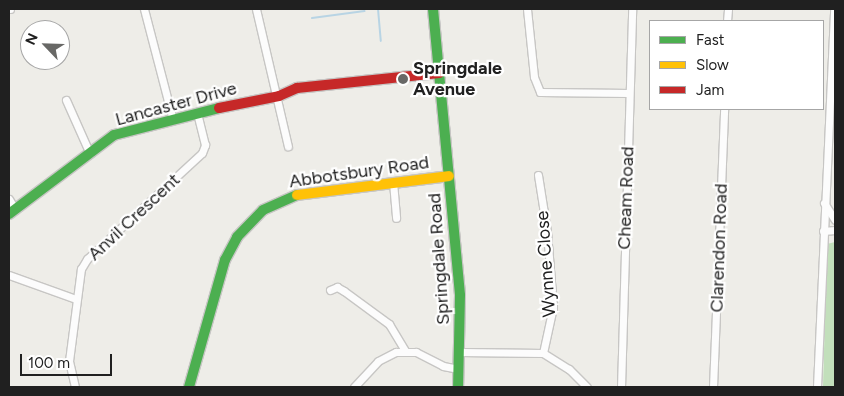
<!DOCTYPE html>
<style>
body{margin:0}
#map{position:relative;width:844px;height:396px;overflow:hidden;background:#eeede8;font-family:Figtree,sans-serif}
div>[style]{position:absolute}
.forest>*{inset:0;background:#c2dfbb}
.stream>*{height:2px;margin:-1px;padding:0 1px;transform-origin:1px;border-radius:1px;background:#b8d4e4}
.roads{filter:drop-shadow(1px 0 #c7c6c4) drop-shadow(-1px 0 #c7c6c4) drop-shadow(0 1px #c7c6c4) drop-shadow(0 -1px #c7c6c4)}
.street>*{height:7px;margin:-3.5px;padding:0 3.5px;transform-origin:3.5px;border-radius:3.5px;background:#fcfcfc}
.fast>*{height:10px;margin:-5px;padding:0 5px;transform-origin:5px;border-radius:5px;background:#4caf50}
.slow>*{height:10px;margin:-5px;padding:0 5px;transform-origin:5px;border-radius:5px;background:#ffc107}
.jam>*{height:10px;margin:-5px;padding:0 5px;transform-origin:5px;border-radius:5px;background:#c62828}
.dots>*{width:14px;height:14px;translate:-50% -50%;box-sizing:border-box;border:2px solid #fff;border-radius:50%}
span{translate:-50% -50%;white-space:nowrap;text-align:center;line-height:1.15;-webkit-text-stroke:4.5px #fff;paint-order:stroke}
.poi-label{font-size:18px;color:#202020;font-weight:700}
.left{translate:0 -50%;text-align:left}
.street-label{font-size:18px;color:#202020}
.frame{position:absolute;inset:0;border:10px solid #202020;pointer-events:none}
.legend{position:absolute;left:649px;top:20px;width:175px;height:90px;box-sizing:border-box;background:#fff;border:1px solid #a6a6a6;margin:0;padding:6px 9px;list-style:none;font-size:15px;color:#202020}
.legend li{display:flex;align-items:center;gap:10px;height:25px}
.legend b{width:25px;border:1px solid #a6a6a6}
.north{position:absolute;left:20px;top:20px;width:50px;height:50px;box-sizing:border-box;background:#fff;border:1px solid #a6a6a6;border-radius:50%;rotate:294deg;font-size:14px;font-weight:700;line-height:20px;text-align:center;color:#202020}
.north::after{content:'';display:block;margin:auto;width:18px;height:22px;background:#686866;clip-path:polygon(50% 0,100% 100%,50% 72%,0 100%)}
.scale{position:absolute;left:20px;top:354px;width:92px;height:22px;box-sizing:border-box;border:2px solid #202020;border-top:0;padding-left:6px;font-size:15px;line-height:18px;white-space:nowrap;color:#202020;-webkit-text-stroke:4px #fff;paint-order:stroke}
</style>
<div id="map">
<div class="forest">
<div style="clip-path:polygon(835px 242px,835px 387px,823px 387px,827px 244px)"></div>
</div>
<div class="stream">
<div style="left:378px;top:9px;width:32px;rotate:85deg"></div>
<div style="left:312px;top:18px;width:53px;rotate:-7.5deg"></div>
</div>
<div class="roads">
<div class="street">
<div style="left:9px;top:9px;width:1px"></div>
<div style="left:144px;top:9px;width:115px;rotate:75.4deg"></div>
<div style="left:256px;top:9px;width:141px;rotate:76.9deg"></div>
<div style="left:527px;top:9px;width:68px;rotate:84.1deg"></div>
<div style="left:534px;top:77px;width:16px;rotate:68deg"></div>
<div style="left:540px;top:92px;width:89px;rotate:0.6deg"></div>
<div style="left:727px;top:21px;width:12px;rotate:-85deg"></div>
<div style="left:66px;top:100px;width:59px;rotate:66deg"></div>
<div style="left:538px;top:175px;width:58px;rotate:81deg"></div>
<div style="left:547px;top:232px;width:75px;rotate:85.4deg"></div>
<div style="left:553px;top:307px;width:47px;rotate:102.3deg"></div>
<div style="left:393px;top:182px;width:36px;rotate:85deg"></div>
<div style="left:9px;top:199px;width:12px;rotate:59deg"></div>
<div style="left:824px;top:203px;width:20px;rotate:57deg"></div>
<div style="left:823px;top:231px;width:12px;rotate:-5deg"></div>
<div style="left:9px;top:275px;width:71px;rotate:19.7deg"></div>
<div style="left:330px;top:290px;width:8px;rotate:-23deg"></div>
<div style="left:337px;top:287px;width:8px;rotate:30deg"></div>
<div style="left:344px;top:291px;width:56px;rotate:36.3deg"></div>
<div style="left:389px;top:324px;width:31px;rotate:59deg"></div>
<div style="left:460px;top:352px;width:83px;rotate:0.7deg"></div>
<div style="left:543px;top:353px;width:31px;rotate:32deg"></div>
<div style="left:569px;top:369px;width:25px;rotate:45deg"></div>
<div style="left:75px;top:387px;width:27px;rotate:-103deg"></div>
<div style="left:69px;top:361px;width:93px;rotate:-82.6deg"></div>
<div style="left:81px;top:269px;width:12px;rotate:-59deg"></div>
<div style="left:87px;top:259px;width:156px;rotate:-42.7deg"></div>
<div style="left:202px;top:153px;width:9px;rotate:-69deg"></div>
<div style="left:205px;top:145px;width:32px;rotate:-104deg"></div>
<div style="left:354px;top:387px;width:35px;rotate:-47deg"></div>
<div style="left:378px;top:361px;width:20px;rotate:-27deg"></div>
<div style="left:396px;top:352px;width:20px"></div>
<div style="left:416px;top:352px;width:30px;rotate:27deg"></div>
<div style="left:443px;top:366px;width:16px;rotate:11deg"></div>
<div style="left:621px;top:387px;width:378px;rotate:-88.3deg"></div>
<div style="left:713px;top:387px;width:278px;rotate:-87.7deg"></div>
<div style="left:817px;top:387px;width:378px;rotate:-87.4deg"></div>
</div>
<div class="fast">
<div style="left:433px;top:9px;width:287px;rotate:84.6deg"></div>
<div style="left:460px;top:295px;width:92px;rotate:91.2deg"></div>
<div style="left:9px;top:214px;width:131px;rotate:-37deg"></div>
<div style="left:114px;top:135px;width:108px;rotate:-14.4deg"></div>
<div style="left:189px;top:387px;width:132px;rotate:-74.2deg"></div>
<div style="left:225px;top:260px;width:26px;rotate:-62deg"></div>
<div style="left:237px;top:237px;width:37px;rotate:-46deg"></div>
<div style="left:263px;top:210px;width:37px;rotate:-24deg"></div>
</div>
<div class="slow">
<div style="left:297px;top:195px;width:153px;rotate:-7.1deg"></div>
</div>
<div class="jam">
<div style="left:219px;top:108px;width:61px;rotate:-11.3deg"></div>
<div style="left:279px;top:96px;width:20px;rotate:-24deg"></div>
<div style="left:297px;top:88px;width:143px;rotate:-6deg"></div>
</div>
</div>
<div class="dots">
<div style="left:403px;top:79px;background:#686866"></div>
</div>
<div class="poi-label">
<span class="left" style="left:413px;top:79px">Springdale<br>Avenue</span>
</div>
<div class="street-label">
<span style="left:176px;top:104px;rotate:-15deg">Lancaster Drive</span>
<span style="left:359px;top:172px;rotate:-8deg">Abbotsbury Road</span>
<span style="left:626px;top:198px;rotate:-88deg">Cheam Road</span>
<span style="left:134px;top:217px;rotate:-43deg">Anvil Crescent</span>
<span style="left:719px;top:248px;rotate:-88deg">Clarendon Road</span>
<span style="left:439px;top:259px;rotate:-94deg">Springdale Road</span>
<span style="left:546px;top:264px;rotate:-94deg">Wynne Close</span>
</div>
<div class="frame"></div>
<ul class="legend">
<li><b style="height:6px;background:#4caf50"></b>Fast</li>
<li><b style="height:6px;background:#ffc107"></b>Slow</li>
<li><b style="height:6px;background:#c62828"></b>Jam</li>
</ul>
<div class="north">N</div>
<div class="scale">100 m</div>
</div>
